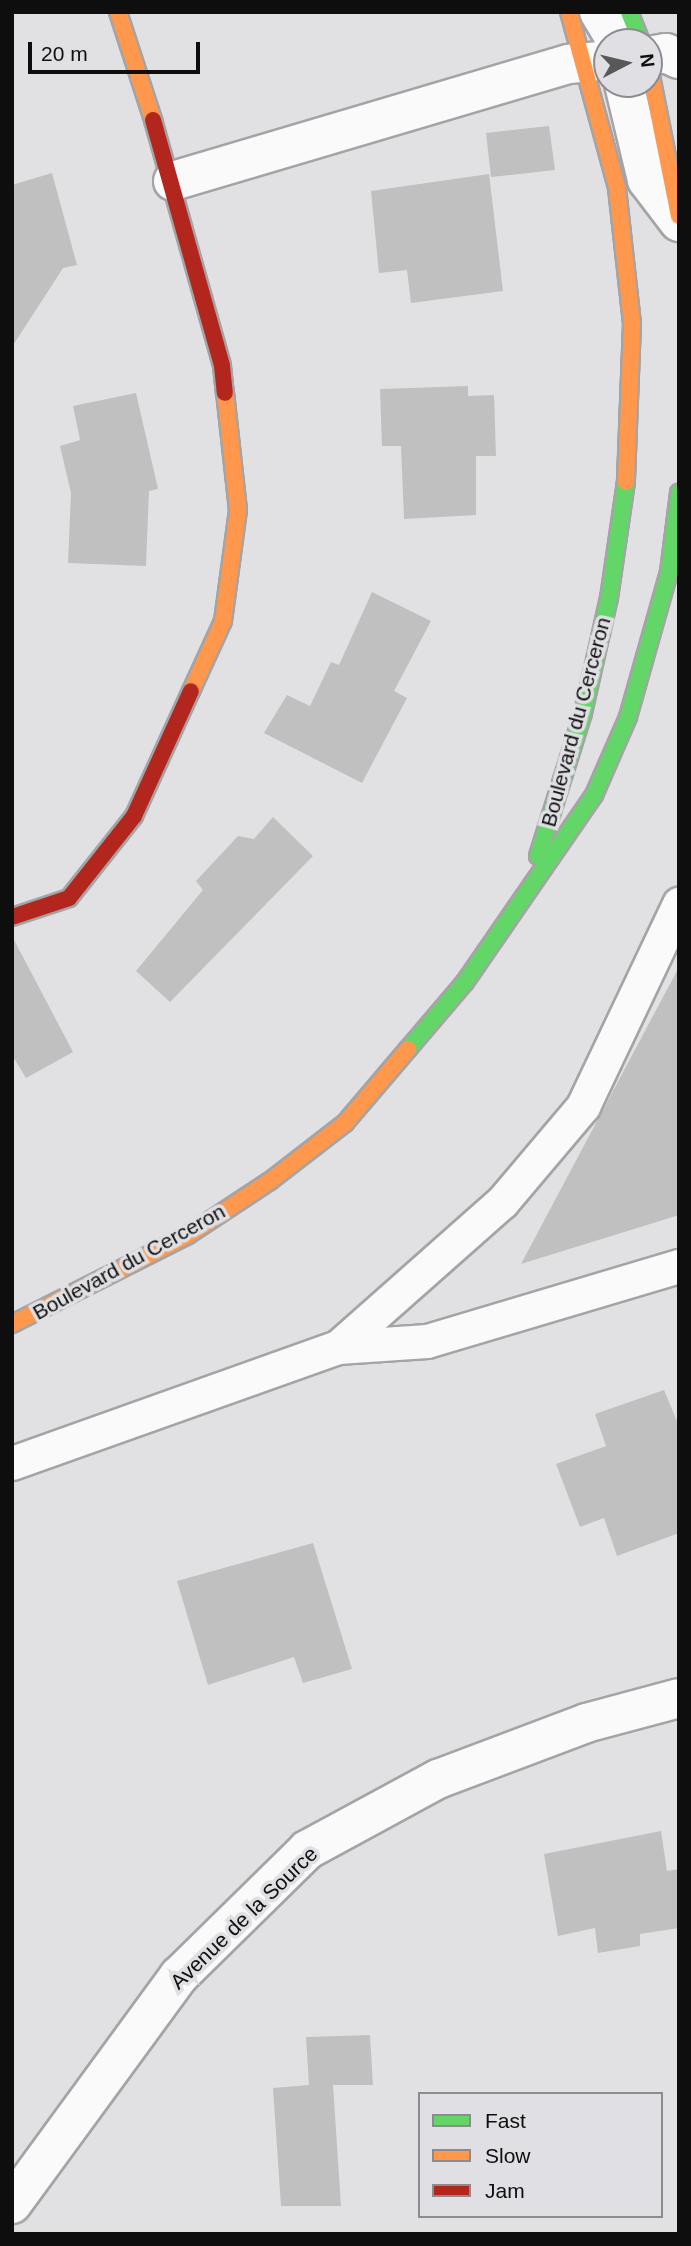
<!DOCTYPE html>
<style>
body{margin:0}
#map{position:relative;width:691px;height:2246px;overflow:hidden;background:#e1e1e3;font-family:Helvetica,sans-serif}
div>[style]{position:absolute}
.building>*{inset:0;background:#c0c0c0}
.roads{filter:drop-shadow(2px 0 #a4a4a6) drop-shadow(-2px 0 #a4a4a6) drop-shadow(0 2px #a4a4a6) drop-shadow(0 -2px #a4a4a6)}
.lane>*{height:33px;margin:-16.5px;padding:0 16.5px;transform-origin:16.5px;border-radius:16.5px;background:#fafafb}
.street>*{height:38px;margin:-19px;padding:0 19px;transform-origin:19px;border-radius:19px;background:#fafafb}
.fast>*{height:16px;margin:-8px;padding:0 8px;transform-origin:8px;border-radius:8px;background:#63d668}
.slow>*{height:16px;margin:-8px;padding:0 8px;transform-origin:8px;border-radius:8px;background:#ff974d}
.jam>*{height:16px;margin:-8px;padding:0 8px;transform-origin:8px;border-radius:8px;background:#b3261e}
span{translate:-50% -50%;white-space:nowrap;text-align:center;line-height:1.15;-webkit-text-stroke:7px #e0e0e4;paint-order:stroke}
.street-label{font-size:21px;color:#0e0e0f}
.frame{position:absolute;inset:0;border:14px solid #0e0e0f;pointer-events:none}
.legend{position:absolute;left:418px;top:2092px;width:245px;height:126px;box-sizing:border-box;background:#e0e0e4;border:2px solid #8c8c8f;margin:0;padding:9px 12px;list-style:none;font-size:21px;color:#0e0e0f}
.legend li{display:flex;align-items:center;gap:14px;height:35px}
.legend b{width:35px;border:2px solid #8c8c8f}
.north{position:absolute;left:593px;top:28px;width:70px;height:70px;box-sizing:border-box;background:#e0e0e4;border:2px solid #8c8c8f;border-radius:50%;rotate:83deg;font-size:19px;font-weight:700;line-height:28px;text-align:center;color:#0e0e0f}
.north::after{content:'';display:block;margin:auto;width:24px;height:32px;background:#585859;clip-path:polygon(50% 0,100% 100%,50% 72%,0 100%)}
.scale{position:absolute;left:28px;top:42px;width:172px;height:32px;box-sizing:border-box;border:4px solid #0e0e0f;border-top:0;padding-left:9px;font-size:21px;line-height:24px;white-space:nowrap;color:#0e0e0f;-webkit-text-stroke:5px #e0e0e4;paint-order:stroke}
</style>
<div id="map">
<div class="building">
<div style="clip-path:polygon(549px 126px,555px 170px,491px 177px,486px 133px)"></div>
<div style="clip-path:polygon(52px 173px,77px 265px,63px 268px,12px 347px,12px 185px)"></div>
<div style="clip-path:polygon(489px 174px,503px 291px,411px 303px,407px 270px,379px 273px,371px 191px)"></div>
<div style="clip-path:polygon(468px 386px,468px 396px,494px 395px,496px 456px,476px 456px,476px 515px,404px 519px,401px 446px,382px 446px,380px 389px)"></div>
<div style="clip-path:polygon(136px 393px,158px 489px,149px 491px,146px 566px,68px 563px,71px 493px,60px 446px,80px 440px,73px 406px)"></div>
<div style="clip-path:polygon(372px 592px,431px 621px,394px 691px,407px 698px,362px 783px,264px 733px,287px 695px,310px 706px,331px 662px,339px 665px)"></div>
<div style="clip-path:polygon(273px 817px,313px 856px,170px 1002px,136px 971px,203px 890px,196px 881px,238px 836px,254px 839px)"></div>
<div style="clip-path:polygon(13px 938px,73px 1052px,26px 1078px,12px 1055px)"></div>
<div style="clip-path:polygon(679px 967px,679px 1215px,521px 1264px)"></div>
<div style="clip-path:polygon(664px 1390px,679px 1426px,679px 1533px,617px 1556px,604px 1518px,580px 1527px,556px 1464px,606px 1446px,595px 1414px)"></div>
<div style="clip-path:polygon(313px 1543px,352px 1669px,303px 1683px,294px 1657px,208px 1685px,177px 1581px)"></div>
<div style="clip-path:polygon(661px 1831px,667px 1871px,679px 1869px,679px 1928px,640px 1934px,640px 1946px,598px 1953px,595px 1928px,558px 1936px,544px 1854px)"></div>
<div style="clip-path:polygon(370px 2035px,373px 2085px,333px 2085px,341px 2206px,281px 2206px,273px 2088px,309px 2085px,306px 2037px)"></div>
</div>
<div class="roads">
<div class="lane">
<div style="left:338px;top:1347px;width:89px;rotate:-3.9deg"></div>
<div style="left:427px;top:1341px;width:263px;rotate:-16.6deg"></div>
<div style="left:12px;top:1463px;width:346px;rotate:-19.6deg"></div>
<div style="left:338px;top:1347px;width:219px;rotate:-41.5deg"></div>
<div style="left:502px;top:1202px;width:126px;rotate:-49.8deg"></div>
<div style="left:583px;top:1106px;width:224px;rotate:-64.6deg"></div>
</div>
<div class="street">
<div style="left:599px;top:12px;width:35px;rotate:59deg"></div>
<div style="left:649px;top:56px;width:17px;rotate:-10deg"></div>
<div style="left:666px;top:53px;width:14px;rotate:25deg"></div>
<div style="left:624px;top:84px;width:99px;rotate:76.5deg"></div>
<div style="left:647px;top:180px;width:53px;rotate:52.7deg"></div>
<div style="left:173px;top:181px;width:413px;rotate:-16.5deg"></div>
<div style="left:569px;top:64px;width:38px;rotate:-6deg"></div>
<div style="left:12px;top:2204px;width:283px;rotate:-53.8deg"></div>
<div style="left:179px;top:1976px;width:180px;rotate:-44.5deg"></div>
<div style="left:307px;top:1850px;width:149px;rotate:-28.5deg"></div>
<div style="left:438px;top:1779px;width:158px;rotate:-20.7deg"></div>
<div style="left:586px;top:1723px;width:96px;rotate:-15deg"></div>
</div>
<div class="fast">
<div style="left:629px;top:12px;width:32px;rotate:68deg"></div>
<div style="left:538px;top:856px;width:150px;rotate:-72.5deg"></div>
<div style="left:583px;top:713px;width:118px;rotate:-77.3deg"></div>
<div style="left:609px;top:598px;width:117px;rotate:-81.7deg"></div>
<div style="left:408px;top:1049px;width:88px;rotate:-49.6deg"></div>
<div style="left:465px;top:982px;width:227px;rotate:-55.4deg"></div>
<div style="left:594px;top:795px;width:85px;rotate:-66.4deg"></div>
<div style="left:628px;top:717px;width:151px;rotate:-74.2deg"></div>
<div style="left:669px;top:572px;width:80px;rotate:-82.8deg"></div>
</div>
<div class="slow">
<div style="left:118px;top:12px;width:114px;rotate:72deg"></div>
<div style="left:569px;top:12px;width:182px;rotate:74.7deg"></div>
<div style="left:617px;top:188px;width:136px;rotate:83.7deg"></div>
<div style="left:632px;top:323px;width:159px;rotate:92.2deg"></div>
<div style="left:649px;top:66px;width:153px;rotate:78.7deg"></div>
<div style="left:191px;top:691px;width:77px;rotate:-65.4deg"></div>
<div style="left:223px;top:621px;width:112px;rotate:-82.3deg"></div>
<div style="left:238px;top:510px;width:118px;rotate:-96.3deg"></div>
<div style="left:12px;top:1324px;width:197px;rotate:-26.8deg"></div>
<div style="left:188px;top:1235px;width:98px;rotate:-33.4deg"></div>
<div style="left:270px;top:1181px;width:95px;rotate:-37.7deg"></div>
<div style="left:345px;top:1123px;width:97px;rotate:-49.6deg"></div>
</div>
<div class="jam">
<div style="left:153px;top:120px;width:255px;rotate:74.3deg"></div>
<div style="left:222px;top:366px;width:27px;rotate:84deg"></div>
<div style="left:12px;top:917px;width:60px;rotate:-18.4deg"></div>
<div style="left:69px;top:898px;width:105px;rotate:-51.6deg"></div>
<div style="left:134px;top:816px;width:137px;rotate:-65.5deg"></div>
</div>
</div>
<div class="street-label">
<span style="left:576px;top:722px;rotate:-75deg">Boulevard du Cerceron</span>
<span style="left:129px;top:1262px;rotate:-29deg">Boulevard du Cerceron</span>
<span style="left:244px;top:1918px;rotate:-44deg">Avenue de la Source</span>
</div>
<div class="frame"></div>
<ul class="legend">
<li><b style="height:9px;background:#63d668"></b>Fast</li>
<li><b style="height:9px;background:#ff974d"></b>Slow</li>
<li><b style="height:9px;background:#b3261e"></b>Jam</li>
</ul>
<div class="north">N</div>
<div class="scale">20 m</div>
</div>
